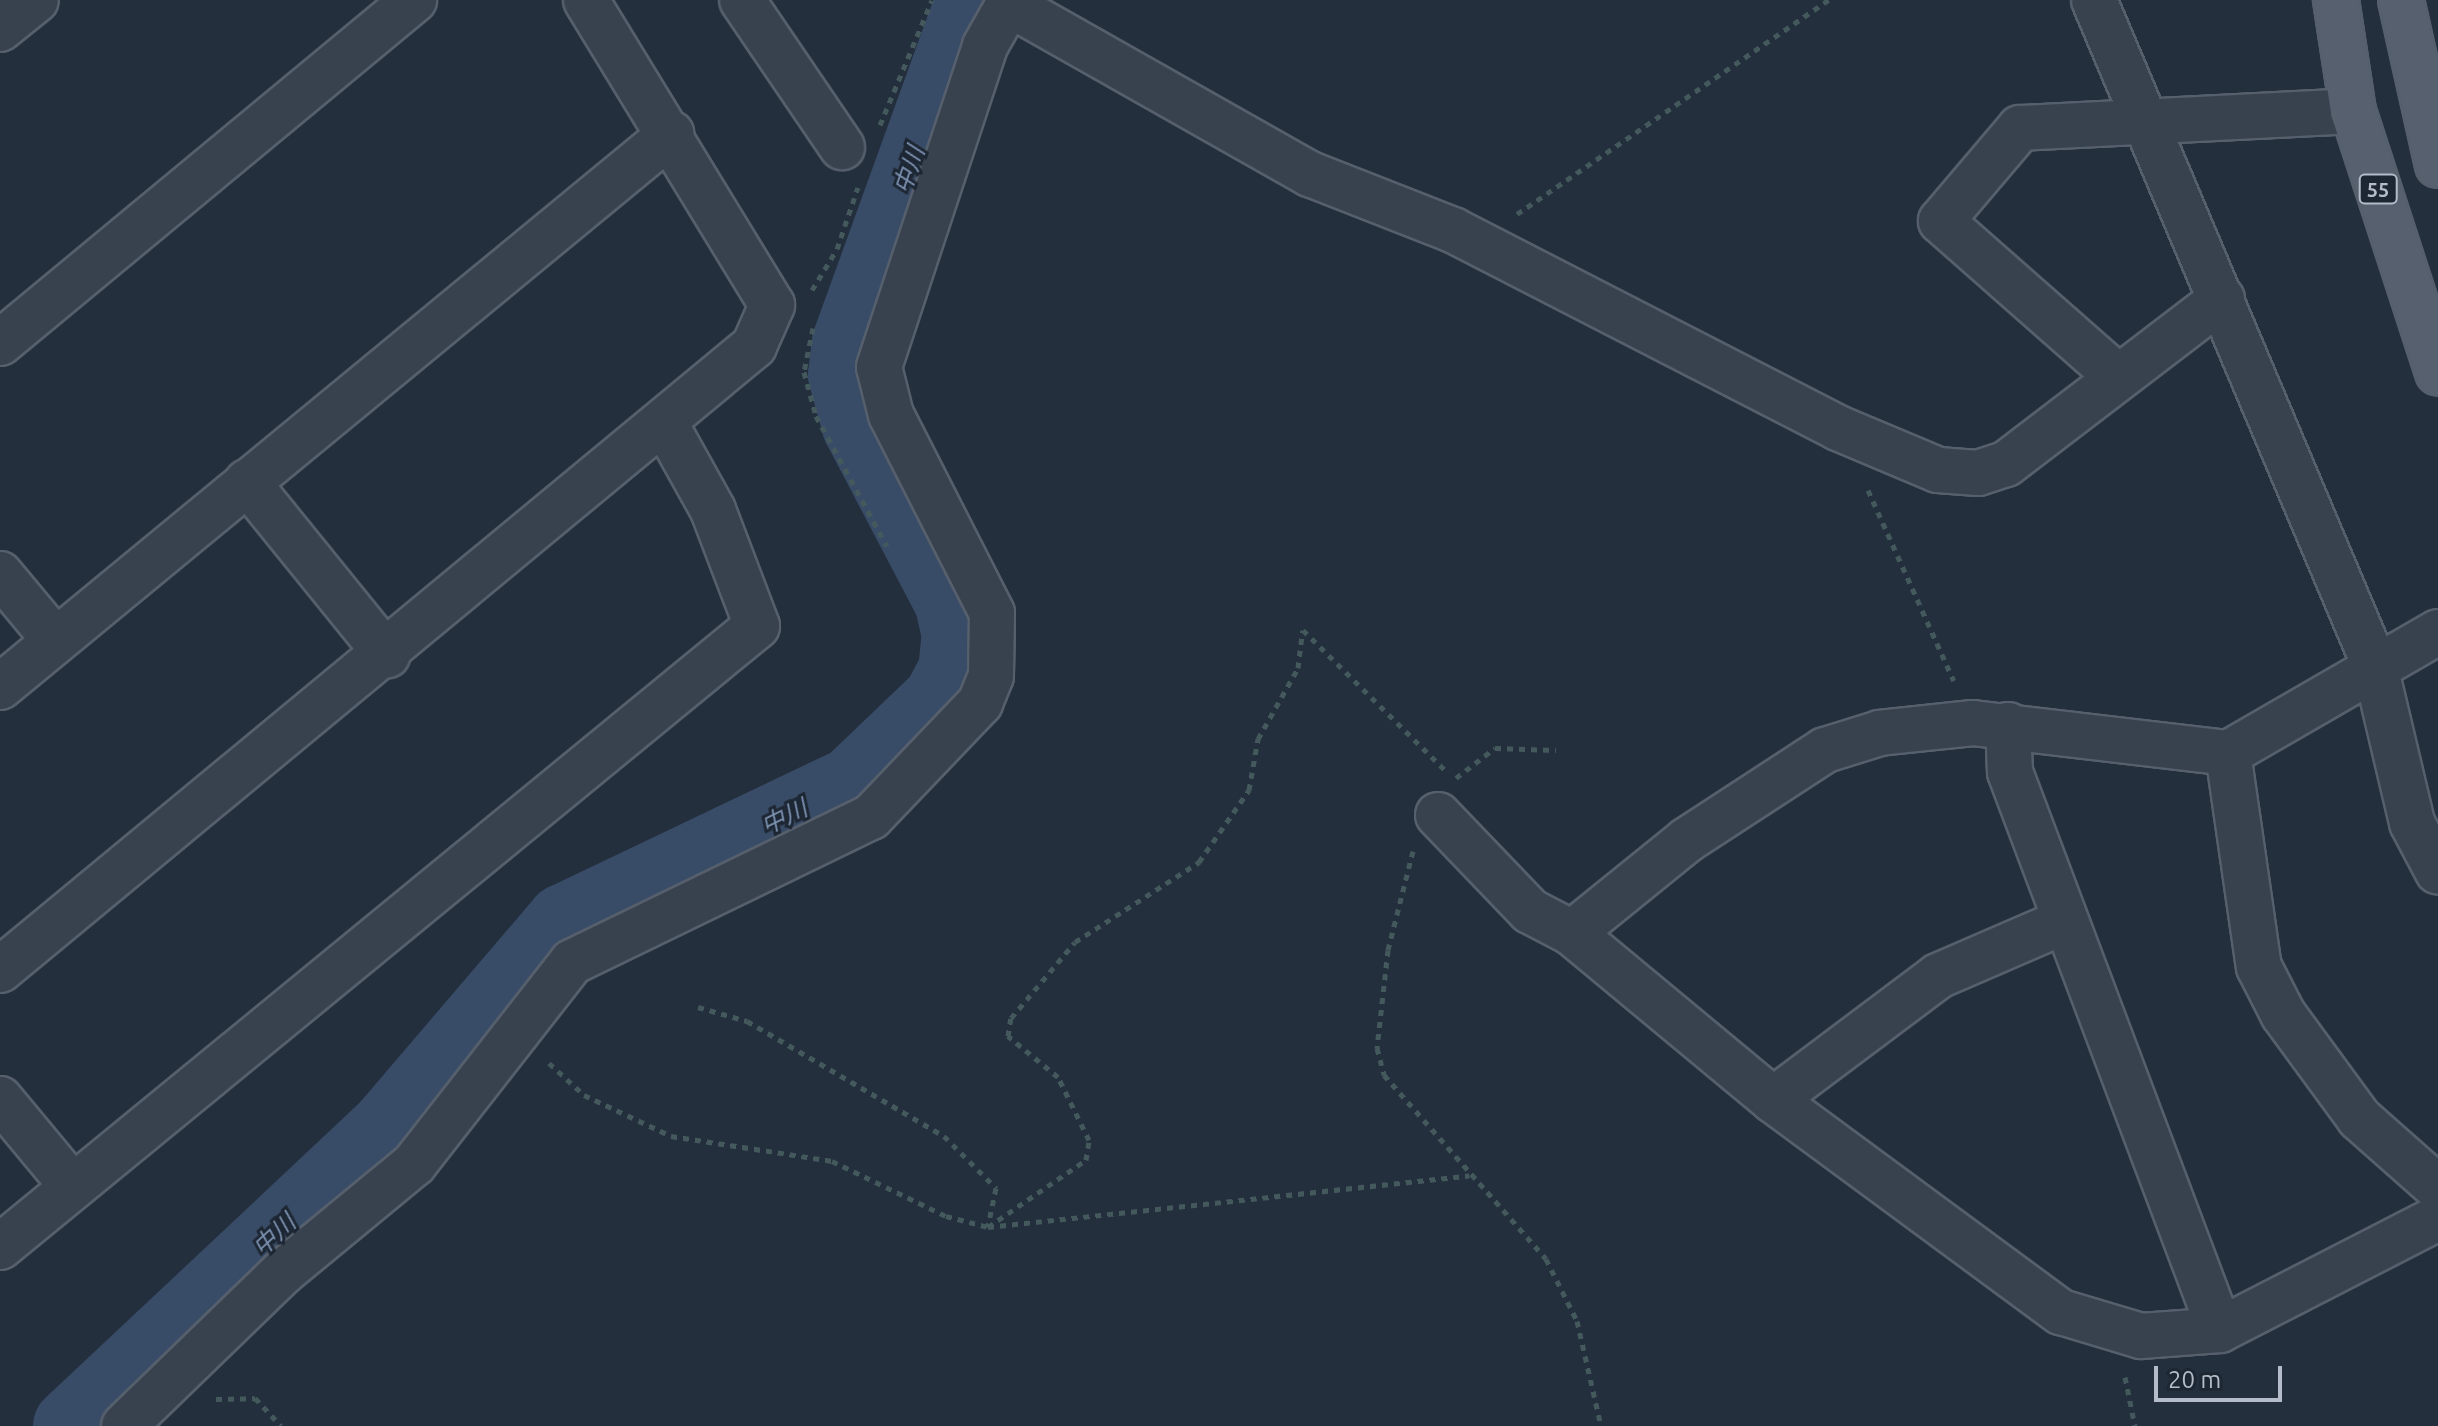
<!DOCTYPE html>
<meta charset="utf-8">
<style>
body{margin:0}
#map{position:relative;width:2438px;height:1426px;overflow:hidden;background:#242f3e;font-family:Ubuntu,"Noto Sans JP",sans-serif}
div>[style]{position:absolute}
.river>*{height:76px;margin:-38px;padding:0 38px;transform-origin:38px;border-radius:38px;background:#394c67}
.path>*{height:5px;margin-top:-2.5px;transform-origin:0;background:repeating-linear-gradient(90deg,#44595c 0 6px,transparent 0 12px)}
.roads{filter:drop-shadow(2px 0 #565f6c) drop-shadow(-2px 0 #565f6c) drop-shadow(0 2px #565f6c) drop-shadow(0 -2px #565f6c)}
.minor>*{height:44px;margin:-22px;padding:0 22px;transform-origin:22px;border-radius:22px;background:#38414e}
.primary>*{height:44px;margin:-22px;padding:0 22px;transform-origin:22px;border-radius:22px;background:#56606e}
span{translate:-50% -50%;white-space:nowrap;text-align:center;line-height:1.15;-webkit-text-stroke:6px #1d2633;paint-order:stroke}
.shield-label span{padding:2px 6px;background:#1d2633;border:2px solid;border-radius:6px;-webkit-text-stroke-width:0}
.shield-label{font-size:20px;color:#b4bcc9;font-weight:700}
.water-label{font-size:24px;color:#7c92b1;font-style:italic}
.scale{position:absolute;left:2154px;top:1366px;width:128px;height:36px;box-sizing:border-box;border:4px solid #b4bcc9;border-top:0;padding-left:10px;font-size:24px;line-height:28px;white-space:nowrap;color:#b4bcc9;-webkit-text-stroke:6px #1d2633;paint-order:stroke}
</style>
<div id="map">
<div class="river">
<div style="left:71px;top:1426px;width:436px;rotate:-43.2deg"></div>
<div style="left:389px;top:1127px;width:270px;rotate:-49.5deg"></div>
<div style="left:564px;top:922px;width:320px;rotate:-25.5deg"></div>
<div style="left:853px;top:784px;width:120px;rotate:-43.7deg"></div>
<div style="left:940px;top:701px;width:34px;rotate:-62deg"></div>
<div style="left:956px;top:671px;width:36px;rotate:-84deg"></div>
<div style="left:960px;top:635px;width:35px;rotate:-103deg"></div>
<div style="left:952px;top:601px;width:198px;rotate:-117.7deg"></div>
<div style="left:860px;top:426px;width:53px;rotate:-105.4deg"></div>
<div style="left:846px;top:375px;width:33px;rotate:-83deg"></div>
<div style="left:850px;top:342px;width:364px;rotate:-70.1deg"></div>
</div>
<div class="path">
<div style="left:880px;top:125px;width:135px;rotate:-67.4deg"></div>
<div style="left:1517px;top:214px;width:378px;rotate:-34.5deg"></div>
<div style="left:812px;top:290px;width:48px;rotate:-58.6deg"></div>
<div style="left:837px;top:249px;width:65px;rotate:-71.3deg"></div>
<div style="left:813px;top:328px;width:45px;rotate:101.6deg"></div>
<div style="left:804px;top:372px;width:46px;rotate:74.7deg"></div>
<div style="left:816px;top:416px;width:148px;rotate:61.4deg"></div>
<div style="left:1868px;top:490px;width:209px;rotate:65.8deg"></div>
<div style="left:1456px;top:778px;width:49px;rotate:-37.6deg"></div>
<div style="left:1495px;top:748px;width:61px;rotate:1.9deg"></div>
<div style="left:1413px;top:851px;width:102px;rotate:104.2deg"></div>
<div style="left:1388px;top:950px;width:99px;rotate:96.4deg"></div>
<div style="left:1377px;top:1048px;width:28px;rotate:75deg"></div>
<div style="left:1384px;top:1075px;width:245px;rotate:48.6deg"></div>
<div style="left:1546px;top:1259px;width:69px;rotate:63.4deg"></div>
<div style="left:1577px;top:1321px;width:108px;rotate:77.1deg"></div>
<div style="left:698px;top:1007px;width:51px;rotate:15.9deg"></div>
<div style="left:747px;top:1021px;width:228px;rotate:30.3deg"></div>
<div style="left:944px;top:1136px;width:74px;rotate:45deg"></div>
<div style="left:996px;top:1188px;width:40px;rotate:102deg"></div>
<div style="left:988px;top:1227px;width:484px;rotate:-6.1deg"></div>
<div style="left:549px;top:1063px;width:47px;rotate:42.4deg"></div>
<div style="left:584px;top:1095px;width:96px;rotate:25.2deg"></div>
<div style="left:671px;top:1136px;width:163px;rotate:8.8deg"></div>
<div style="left:832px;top:1161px;width:127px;rotate:25.8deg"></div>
<div style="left:946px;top:1216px;width:43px;rotate:14.7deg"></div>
<div style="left:988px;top:1227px;width:119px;rotate:-34.4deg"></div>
<div style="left:1086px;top:1160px;width:20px;rotate:-81deg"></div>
<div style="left:1089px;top:1140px;width:70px;rotate:-116.2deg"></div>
<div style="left:1058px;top:1077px;width:65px;rotate:-140.6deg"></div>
<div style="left:1008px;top:1036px;width:18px;rotate:-81deg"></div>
<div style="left:1011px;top:1018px;width:99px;rotate:-49.9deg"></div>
<div style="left:1075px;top:942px;width:148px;rotate:-32.8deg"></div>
<div style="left:1199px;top:862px;width:88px;rotate:-55.2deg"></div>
<div style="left:1249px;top:790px;width:52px;rotate:-80deg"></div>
<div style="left:1258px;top:739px;width:81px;rotate:-60.6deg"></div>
<div style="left:1298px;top:668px;width:38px;rotate:-83deg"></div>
<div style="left:1303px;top:630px;width:202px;rotate:44.6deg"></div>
<div style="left:2125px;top:1377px;width:50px;rotate:78.5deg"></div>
<div style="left:216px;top:1399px;width:39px;rotate:-1deg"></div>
<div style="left:255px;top:1398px;width:38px;rotate:47deg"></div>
</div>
<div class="roads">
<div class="minor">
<div style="left:742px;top:0;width:178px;rotate:55.8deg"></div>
<div style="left:2094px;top:0;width:723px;rotate:67.12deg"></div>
<div style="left:2375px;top:666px;width:161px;rotate:76.7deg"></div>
<div style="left:2412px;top:823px;width:55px;rotate:62deg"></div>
<div style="left:1009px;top:4px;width:346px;rotate:29.5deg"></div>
<div style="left:1310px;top:174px;width:154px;rotate:21.4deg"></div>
<div style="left:1453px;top:230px;width:433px;rotate:27.2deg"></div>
<div style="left:1838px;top:428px;width:108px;rotate:22.8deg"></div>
<div style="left:1938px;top:470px;width:40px;rotate:4.3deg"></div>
<div style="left:1978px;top:473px;width:29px;rotate:-18deg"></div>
<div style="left:2006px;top:464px;width:272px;rotate:-37.4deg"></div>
<div style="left:0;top:29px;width:46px;rotate:-38.9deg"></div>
<div style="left:0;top:343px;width:538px;rotate:-39.64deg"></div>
<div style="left:2118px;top:377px;width:236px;rotate:-138.6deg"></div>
<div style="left:1941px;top:221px;width:122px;rotate:-49.7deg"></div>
<div style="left:2020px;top:128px;width:333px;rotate:-2.9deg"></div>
<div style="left:247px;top:482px;width:223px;rotate:51deg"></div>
<div style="left:0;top:574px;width:86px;rotate:50.2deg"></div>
<div style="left:2438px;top:632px;width:242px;rotate:150deg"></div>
<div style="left:2228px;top:753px;width:257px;rotate:-173.3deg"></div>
<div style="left:1973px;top:723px;width:94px;rotate:173.9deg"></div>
<div style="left:1880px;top:733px;width:58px;rotate:162.8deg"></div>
<div style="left:1825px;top:750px;width:165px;rotate:146.9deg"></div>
<div style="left:1687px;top:840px;width:148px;rotate:141deg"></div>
<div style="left:1572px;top:933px;width:261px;rotate:39.7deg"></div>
<div style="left:1773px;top:1100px;width:358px;rotate:36.4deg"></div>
<div style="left:2061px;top:1312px;width:84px;rotate:16.7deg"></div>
<div style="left:2141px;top:1336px;width:79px;rotate:-4.3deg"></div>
<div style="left:2220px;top:1330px;width:245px;rotate:-27.2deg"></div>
<div style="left:0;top:687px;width:870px;rotate:-39.49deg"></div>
<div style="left:2008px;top:725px;width:47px;rotate:87.6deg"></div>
<div style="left:2010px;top:772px;width:596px;rotate:69.38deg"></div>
<div style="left:2228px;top:753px;width:216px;rotate:81.8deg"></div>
<div style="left:2259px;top:967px;width:53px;rotate:62.9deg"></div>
<div style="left:2283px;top:1014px;width:129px;rotate:53.8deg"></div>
<div style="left:2359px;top:1118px;width:106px;rotate:41.5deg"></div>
<div style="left:1438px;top:815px;width:133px;rotate:46.2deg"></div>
<div style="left:1530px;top:911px;width:47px;rotate:27.6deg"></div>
<div style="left:0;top:970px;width:979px;rotate:-39.61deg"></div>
<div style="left:754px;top:346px;width:45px;rotate:-66.3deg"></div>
<div style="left:772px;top:305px;width:357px;rotate:-121.4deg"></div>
<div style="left:0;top:1099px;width:114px;rotate:50.3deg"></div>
<div style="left:1773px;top:1100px;width:206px;rotate:-36.9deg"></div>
<div style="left:1938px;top:976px;width:136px;rotate:-23.4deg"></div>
<div style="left:0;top:1247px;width:979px;rotate:-39.36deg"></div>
<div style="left:757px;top:626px;width:124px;rotate:-110.8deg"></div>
<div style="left:713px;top:510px;width:101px;rotate:-119.1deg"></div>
<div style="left:124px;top:1426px;width:221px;rotate:-44.1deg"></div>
<div style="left:283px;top:1272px;width:170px;rotate:-39.5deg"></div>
<div style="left:414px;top:1164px;width:256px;rotate:-52deg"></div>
<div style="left:572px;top:962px;width:332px;rotate:-25.9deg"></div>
<div style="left:871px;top:817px;width:158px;rotate:-46.3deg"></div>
<div style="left:980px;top:703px;width:29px;rotate:-68deg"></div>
<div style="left:991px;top:676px;width:63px;rotate:-89.1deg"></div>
<div style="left:992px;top:613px;width:222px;rotate:-117deg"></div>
<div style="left:891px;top:415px;width:49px;rotate:-104deg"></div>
<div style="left:879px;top:367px;width:338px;rotate:-71.7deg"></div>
<div style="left:985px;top:46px;width:53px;rotate:-60.5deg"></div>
</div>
<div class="primary">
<div style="left:2336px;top:0;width:112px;rotate:81.3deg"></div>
<div style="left:2353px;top:111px;width:275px;rotate:72deg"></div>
<div style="left:2401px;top:0;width:169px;rotate:77.4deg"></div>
</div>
</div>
<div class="shield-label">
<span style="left:2378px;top:189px">55</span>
</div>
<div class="water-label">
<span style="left:909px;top:170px;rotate:-71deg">中川</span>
<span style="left:784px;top:817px;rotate:-26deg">中川</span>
<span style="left:274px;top:1235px;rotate:-43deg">中川</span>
</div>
<div class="scale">20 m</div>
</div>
